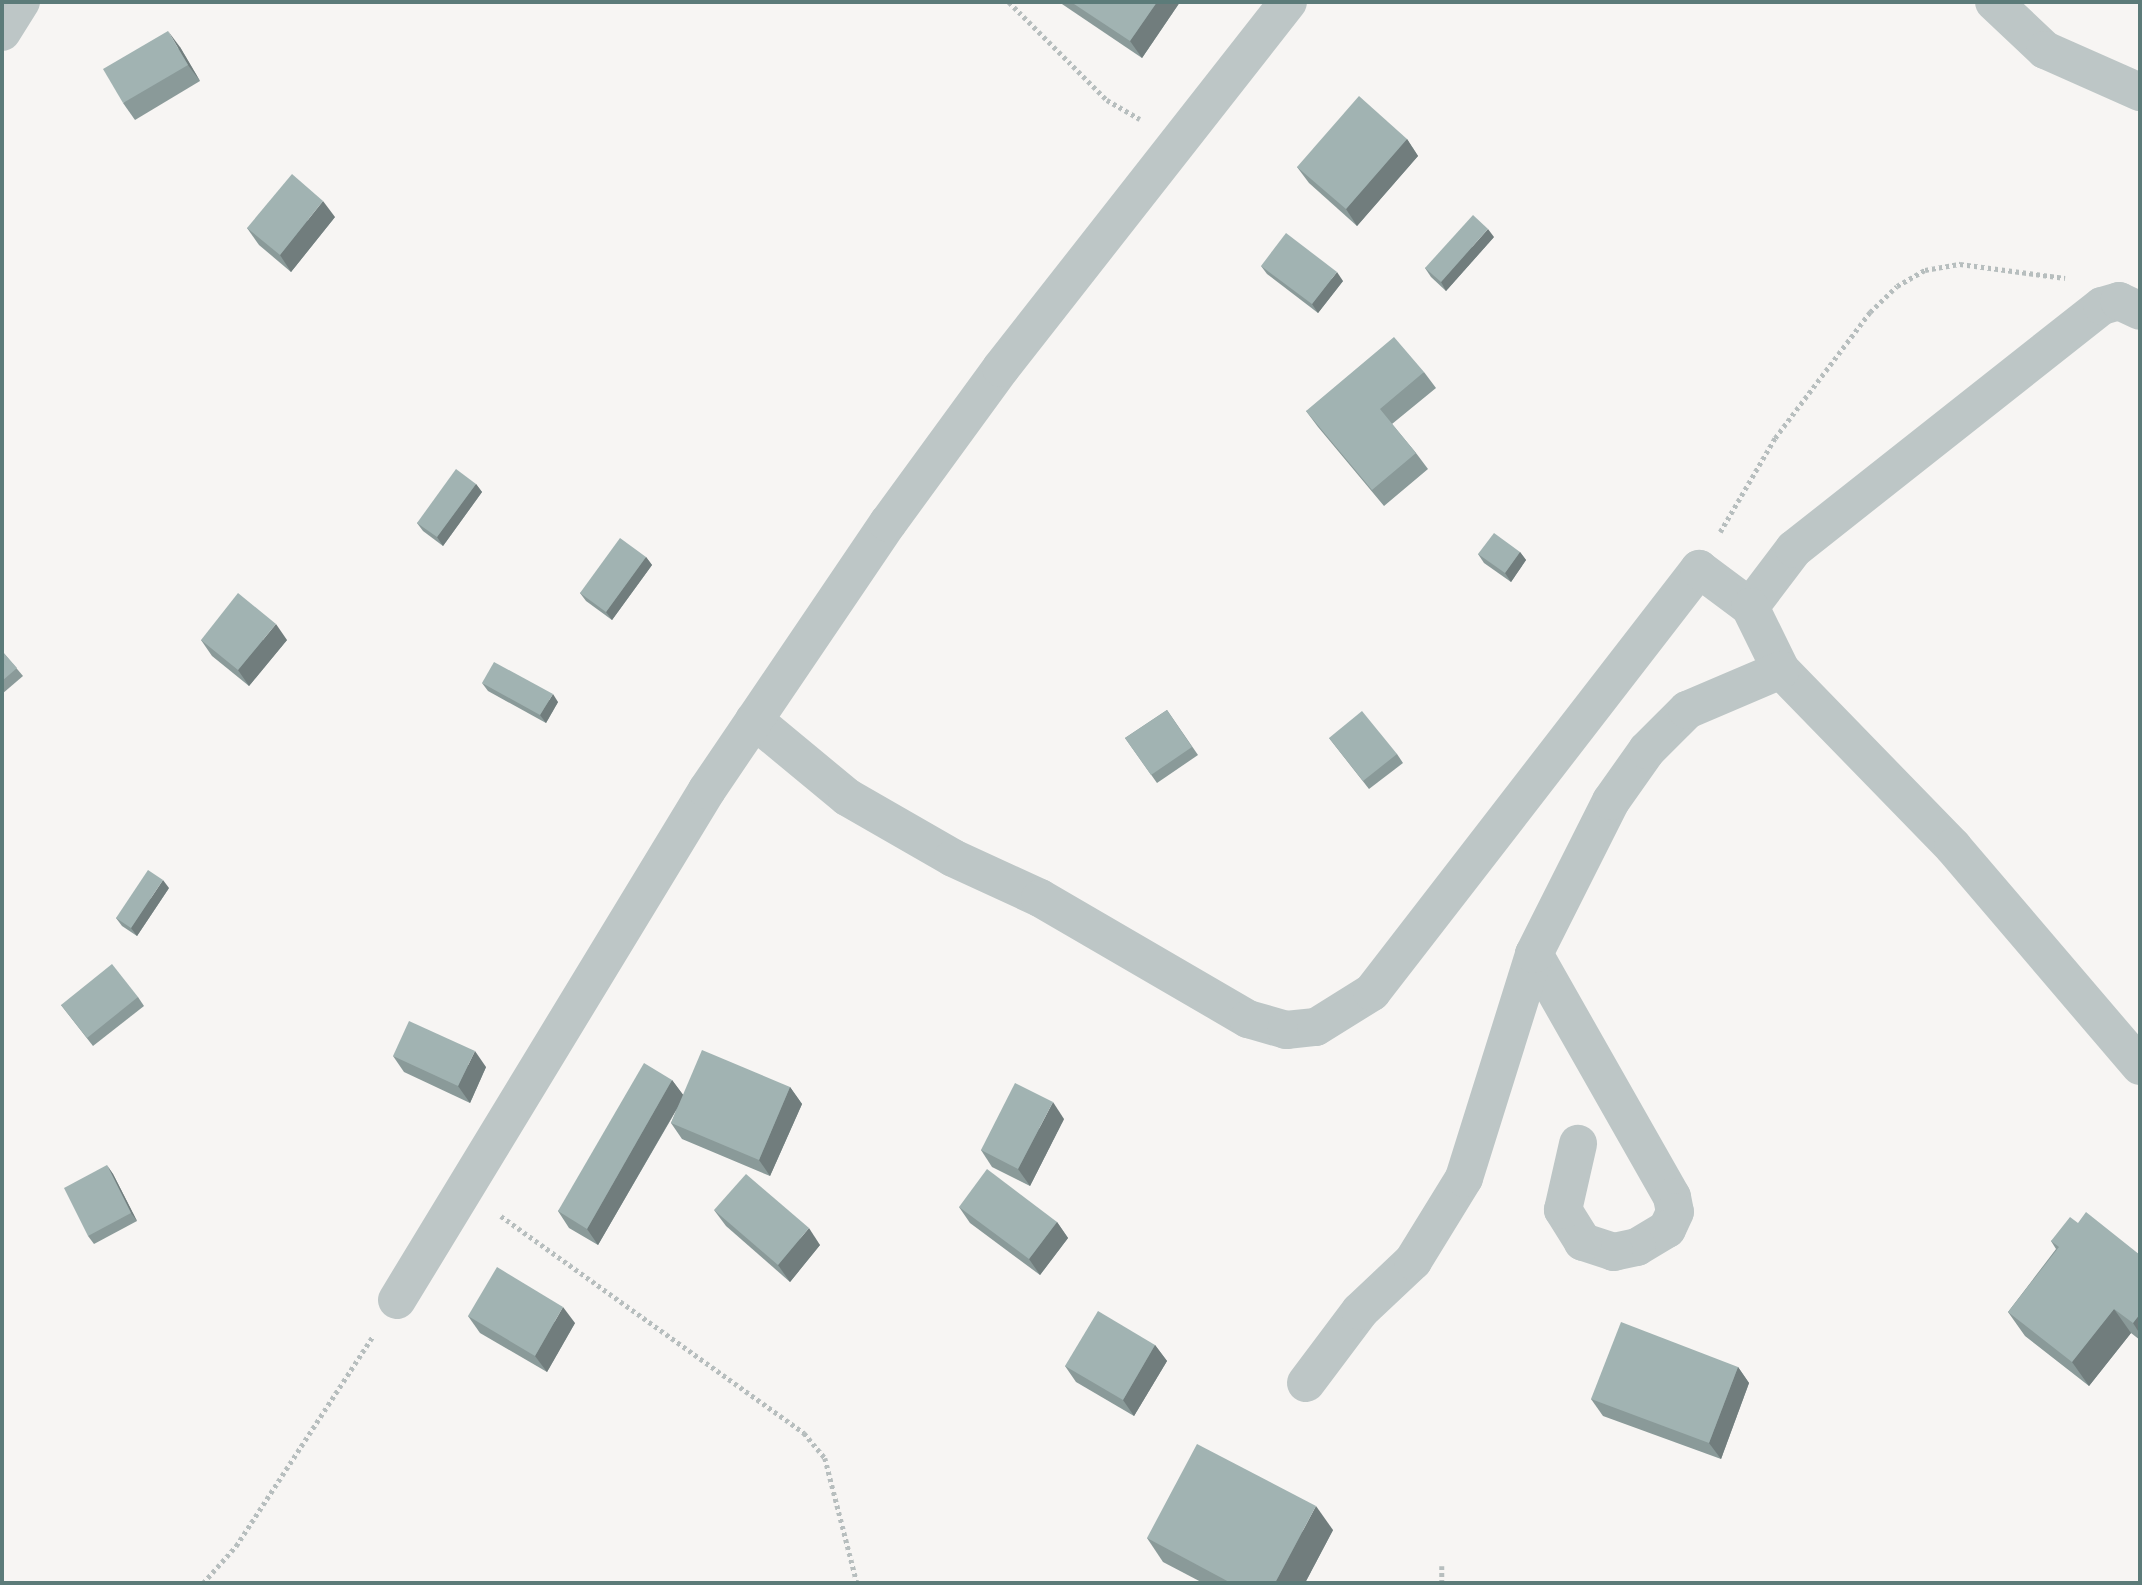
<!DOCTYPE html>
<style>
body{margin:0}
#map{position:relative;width:2142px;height:1585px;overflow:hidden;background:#f7f5f3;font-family:Arial,sans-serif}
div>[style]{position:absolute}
.path>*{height:4.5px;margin-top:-2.25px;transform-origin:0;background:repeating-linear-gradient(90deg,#b7bebe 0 3.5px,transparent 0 7px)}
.street>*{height:38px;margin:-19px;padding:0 19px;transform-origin:19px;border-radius:19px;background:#bdc6c6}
.wall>*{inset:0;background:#8a9a99}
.shaded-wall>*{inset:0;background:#717d7d}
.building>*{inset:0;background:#a1b3b2}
span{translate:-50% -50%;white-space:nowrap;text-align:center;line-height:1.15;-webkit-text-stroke:7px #fff;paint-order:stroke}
.frame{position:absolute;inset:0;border:4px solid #5c7b79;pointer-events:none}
</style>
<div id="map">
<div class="path">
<div style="left:1009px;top:2px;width:139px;rotate:45deg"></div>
<div style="left:1107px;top:100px;width:38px;rotate:30deg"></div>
<div style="left:1720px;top:532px;width:109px;rotate:-59.7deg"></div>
<div style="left:1775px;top:438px;width:158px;rotate:-53deg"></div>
<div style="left:1870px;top:312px;width:37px;rotate:-44deg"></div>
<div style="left:1897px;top:286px;width:32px;rotate:-30deg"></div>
<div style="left:1925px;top:270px;width:36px;rotate:-10deg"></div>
<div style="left:1960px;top:264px;width:106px;rotate:7.6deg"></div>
<div style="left:501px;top:1216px;width:373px;rotate:35.6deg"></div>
<div style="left:804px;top:1433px;width:33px;rotate:50deg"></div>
<div style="left:825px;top:1458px;width:129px;rotate:75.6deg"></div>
<div style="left:1442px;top:1566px;width:17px;rotate:90deg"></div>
<div style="left:203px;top:1583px;width:50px;rotate:-48.3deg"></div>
<div style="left:236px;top:1546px;width:251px;rotate:-56.9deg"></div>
</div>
<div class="street">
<div style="left:1994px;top:2px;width:70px;rotate:43.3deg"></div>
<div style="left:2045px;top:50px;width:104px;rotate:23.9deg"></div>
<div style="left:2px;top:32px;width:36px;rotate:-58deg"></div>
<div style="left:1750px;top:607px;width:73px;rotate:-52.8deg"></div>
<div style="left:1794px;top:549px;width:392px;rotate:-38.3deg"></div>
<div style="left:2102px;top:306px;width:18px;rotate:-16deg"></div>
<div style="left:2119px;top:301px;width:23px;rotate:25deg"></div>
<div style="left:754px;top:720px;width:121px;rotate:39.6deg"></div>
<div style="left:847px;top:797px;width:122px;rotate:29.9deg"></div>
<div style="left:953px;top:858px;width:96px;rotate:24.7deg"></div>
<div style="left:1040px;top:898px;width:241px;rotate:30.2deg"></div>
<div style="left:1248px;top:1019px;width:40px;rotate:16deg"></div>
<div style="left:1286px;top:1030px;width:30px;rotate:-6deg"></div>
<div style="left:1316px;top:1027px;width:66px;rotate:-32deg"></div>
<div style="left:1372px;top:992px;width:535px;rotate:-52.29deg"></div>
<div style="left:1699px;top:569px;width:64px;rotate:36.7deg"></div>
<div style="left:1750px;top:607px;width:70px;rotate:63.8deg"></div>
<div style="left:1781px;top:670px;width:247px;rotate:45.8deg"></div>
<div style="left:1953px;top:847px;width:288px;rotate:49.5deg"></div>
<div style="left:1534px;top:954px;width:279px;rotate:60.4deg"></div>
<div style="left:1672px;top:1197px;width:15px;rotate:79deg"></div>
<div style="left:1675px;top:1212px;width:19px;rotate:115deg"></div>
<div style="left:1667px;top:1229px;width:35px;rotate:149deg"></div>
<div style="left:1637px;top:1247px;width:24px;rotate:168deg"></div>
<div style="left:1614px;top:1252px;width:33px;rotate:-162deg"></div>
<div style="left:1583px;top:1242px;width:38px;rotate:-122deg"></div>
<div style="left:1563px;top:1210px;width:68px;rotate:-77.2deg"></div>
<div style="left:397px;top:1300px;width:597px;rotate:-58.71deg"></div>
<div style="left:707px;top:790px;width:323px;rotate:-55.9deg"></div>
<div style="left:888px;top:523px;width:192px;rotate:-53.9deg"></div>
<div style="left:1001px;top:368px;width:465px;rotate:-51.9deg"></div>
<div style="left:1306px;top:1383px;width:90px;rotate:-53.1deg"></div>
<div style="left:1360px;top:1311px;width:73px;rotate:-43.3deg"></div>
<div style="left:1413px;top:1261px;width:97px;rotate:-58.4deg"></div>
<div style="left:1464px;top:1178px;width:235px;rotate:-72.6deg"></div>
<div style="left:1534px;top:954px;width:171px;rotate:-63.3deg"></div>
<div style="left:1611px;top:801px;width:62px;rotate:-54.8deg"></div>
<div style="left:1647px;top:750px;width:57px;rotate:-45deg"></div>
<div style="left:1687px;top:710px;width:102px;rotate:-23.1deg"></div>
</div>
<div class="wall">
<div style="clip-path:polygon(1059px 2px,1180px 2px,1142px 58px)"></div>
<div style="clip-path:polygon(180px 47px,200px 81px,135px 120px,123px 103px)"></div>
<div style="clip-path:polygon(1407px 139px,1418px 156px,1357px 226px,1309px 183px,1297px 167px)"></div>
<div style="clip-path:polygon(335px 217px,291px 272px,259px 245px,247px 228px)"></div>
<div style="clip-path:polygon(1494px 237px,1446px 291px,1431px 277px,1425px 268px)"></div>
<div style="clip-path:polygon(1261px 266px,1343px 281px,1318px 313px,1267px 274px)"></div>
<div style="clip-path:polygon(1424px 372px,1436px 388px,1392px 424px,1416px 453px,1428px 469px,1384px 506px,1318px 427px,1306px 411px)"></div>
<div style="clip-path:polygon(476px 484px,482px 492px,443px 546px,423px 531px,417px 523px)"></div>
<div style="clip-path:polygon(1520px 552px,1526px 560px,1511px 582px,1484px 563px,1478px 554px)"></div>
<div style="clip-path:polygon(646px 557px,652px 565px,612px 620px,586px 601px,580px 593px)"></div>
<div style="clip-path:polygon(201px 640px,287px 640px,249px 686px,212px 656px)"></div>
<div style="clip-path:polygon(2px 651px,23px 676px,2px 694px)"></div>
<div style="clip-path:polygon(482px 683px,558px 702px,546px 723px,488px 691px)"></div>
<div style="clip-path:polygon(1167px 710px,1198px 755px,1157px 783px,1125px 738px)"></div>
<div style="clip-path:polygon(1329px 738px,1397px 754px,1403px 763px,1369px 789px)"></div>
<div style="clip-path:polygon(169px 888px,137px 936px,122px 926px,116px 918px)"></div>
<div style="clip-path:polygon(138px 997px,144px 1006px,93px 1046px,61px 1005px)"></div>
<div style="clip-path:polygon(393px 1056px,486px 1067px,470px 1103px,404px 1072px)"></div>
<div style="clip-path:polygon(672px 1080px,683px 1095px,790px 1087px,802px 1104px,770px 1176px,682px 1139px,671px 1123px,677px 1109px,598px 1245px,569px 1228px,558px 1211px)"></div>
<div style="clip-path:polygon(1064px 1119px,1030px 1186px,992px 1167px,981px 1150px)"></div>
<div style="clip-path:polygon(107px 1166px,113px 1174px,137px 1221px,94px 1244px,88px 1236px)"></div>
<div style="clip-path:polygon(959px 1207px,1057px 1222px,1068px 1238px,1040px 1275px,970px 1223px)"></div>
<div style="clip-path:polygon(714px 1210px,820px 1245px,790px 1282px,726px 1226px)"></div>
<div style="clip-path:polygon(2078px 1223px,2140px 1255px,2140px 1340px,2131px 1333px,2089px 1386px,2025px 1336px,2008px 1312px,2056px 1249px,2051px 1241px)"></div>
<div style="clip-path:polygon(468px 1316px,575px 1323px,547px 1372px,480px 1333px)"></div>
<div style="clip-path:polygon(1155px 1345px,1167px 1361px,1134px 1416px,1076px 1382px,1065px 1366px)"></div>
<div style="clip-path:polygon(1738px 1367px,1749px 1383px,1721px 1459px,1603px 1416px,1591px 1399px)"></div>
<div style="clip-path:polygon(1333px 1530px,1305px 1583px,1203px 1583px,1163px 1562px,1147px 1538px)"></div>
</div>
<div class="shaded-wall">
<div style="clip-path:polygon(1157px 2px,1180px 2px,1142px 58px,1130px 41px)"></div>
<div style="clip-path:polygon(168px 31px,180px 47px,200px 81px,188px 65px)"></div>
<div style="clip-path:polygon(1407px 139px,1418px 156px,1357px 226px,1346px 209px)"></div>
<div style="clip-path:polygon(323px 201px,335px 217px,291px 272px,280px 255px)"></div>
<div style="clip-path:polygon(1488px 229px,1494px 237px,1446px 291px,1441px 282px)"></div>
<div style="clip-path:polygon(1337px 272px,1343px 281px,1318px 313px,1312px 304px)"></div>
<div style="clip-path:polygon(476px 484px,482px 492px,443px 546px,437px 537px)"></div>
<div style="clip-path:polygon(1520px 552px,1526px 560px,1511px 582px,1505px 573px)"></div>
<div style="clip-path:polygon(646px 557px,652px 565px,612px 620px,606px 612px)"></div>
<div style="clip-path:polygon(276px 624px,287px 640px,249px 686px,238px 670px)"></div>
<div style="clip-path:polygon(553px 694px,558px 702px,546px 723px,540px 715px)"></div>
<div style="clip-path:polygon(163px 880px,169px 888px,137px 936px,131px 928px)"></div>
<div style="clip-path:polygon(475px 1051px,486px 1067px,470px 1103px,458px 1086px)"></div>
<div style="clip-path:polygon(672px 1080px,684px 1096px,598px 1245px,587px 1229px)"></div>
<div style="clip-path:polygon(790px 1087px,802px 1104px,770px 1176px,759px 1160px)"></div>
<div style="clip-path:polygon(1053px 1102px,1064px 1119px,1030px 1186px,1018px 1169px)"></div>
<div style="clip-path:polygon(107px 1165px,113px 1174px,137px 1221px,131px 1213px)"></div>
<div style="clip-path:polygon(1057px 1222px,1068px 1238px,1040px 1275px,1029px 1259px)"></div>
<div style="clip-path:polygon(809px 1228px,820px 1245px,790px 1282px,778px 1265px)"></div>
<div style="clip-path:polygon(563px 1307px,575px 1323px,547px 1372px,535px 1356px)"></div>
<div style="clip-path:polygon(2114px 1309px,2131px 1333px,2089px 1386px,2072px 1362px)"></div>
<div style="clip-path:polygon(2140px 1314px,2140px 1334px,2133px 1323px)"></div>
<div style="clip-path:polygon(1155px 1345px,1167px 1361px,1134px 1416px,1123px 1400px)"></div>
<div style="clip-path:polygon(1738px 1367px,1749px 1383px,1721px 1459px,1709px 1443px)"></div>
<div style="clip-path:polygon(1316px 1506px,1333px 1530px,1305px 1583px,1275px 1583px)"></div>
</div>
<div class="building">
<div style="clip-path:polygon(1071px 2px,1157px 2px,1130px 41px)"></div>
<div style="clip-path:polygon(168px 31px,188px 65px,123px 103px,103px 69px)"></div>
<div style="clip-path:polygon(1359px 96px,1407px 139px,1346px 209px,1297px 167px)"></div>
<div style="clip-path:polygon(292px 174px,323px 201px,280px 255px,247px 228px)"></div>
<div style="clip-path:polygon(1473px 215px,1488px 229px,1441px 282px,1425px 268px)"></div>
<div style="clip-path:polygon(1286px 233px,1337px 272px,1312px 304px,1261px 266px)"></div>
<div style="clip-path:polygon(1394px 337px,1424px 372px,1380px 409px,1416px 453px,1372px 490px,1306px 411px)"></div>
<div style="clip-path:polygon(456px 469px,476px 484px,437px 537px,417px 523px)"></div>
<div style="clip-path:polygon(1494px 533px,1520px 552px,1505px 573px,1478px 554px)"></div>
<div style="clip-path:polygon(620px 538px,646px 557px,606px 612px,580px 593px)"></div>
<div style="clip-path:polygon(238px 593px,276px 624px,238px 670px,201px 640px)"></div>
<div style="clip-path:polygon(2px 651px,17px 668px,2px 681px)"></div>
<div style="clip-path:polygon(494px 662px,553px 694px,540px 715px,482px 683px)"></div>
<div style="clip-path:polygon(1167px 710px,1192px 747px,1151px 775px,1125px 738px)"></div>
<div style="clip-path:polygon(1362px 711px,1397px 754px,1363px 781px,1329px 738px)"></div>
<div style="clip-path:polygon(148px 870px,163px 880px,131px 928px,116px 918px)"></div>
<div style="clip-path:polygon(112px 964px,138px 997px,87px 1038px,61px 1005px)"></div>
<div style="clip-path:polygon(409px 1021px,475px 1051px,458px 1086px,393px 1056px)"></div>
<div style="clip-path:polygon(702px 1050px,790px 1087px,759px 1160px,671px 1123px)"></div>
<div style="clip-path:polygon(644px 1063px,672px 1080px,587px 1229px,558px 1211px)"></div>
<div style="clip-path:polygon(1015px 1083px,1053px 1102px,1018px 1169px,981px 1150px)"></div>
<div style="clip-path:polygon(107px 1165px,131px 1213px,88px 1236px,64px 1188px)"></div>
<div style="clip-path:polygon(987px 1169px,1057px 1222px,1029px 1259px,959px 1207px)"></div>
<div style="clip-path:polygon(746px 1174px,809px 1228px,778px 1265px,714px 1210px)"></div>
<div style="clip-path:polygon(2086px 1212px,2140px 1255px,2140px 1314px,2133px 1323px,2114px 1309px,2072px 1362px,2008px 1312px,2059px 1247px,2051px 1241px,2070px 1217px,2078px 1223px)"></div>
<div style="clip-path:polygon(497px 1267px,563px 1307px,535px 1356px,468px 1316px)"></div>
<div style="clip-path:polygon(1098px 1311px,1155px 1345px,1123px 1400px,1065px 1366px)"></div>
<div style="clip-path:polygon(1621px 1322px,1738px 1367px,1709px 1443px,1591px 1399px)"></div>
<div style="clip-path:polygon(1197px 1444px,1316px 1506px,1275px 1583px,1231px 1583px,1147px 1538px)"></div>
</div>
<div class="frame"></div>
</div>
